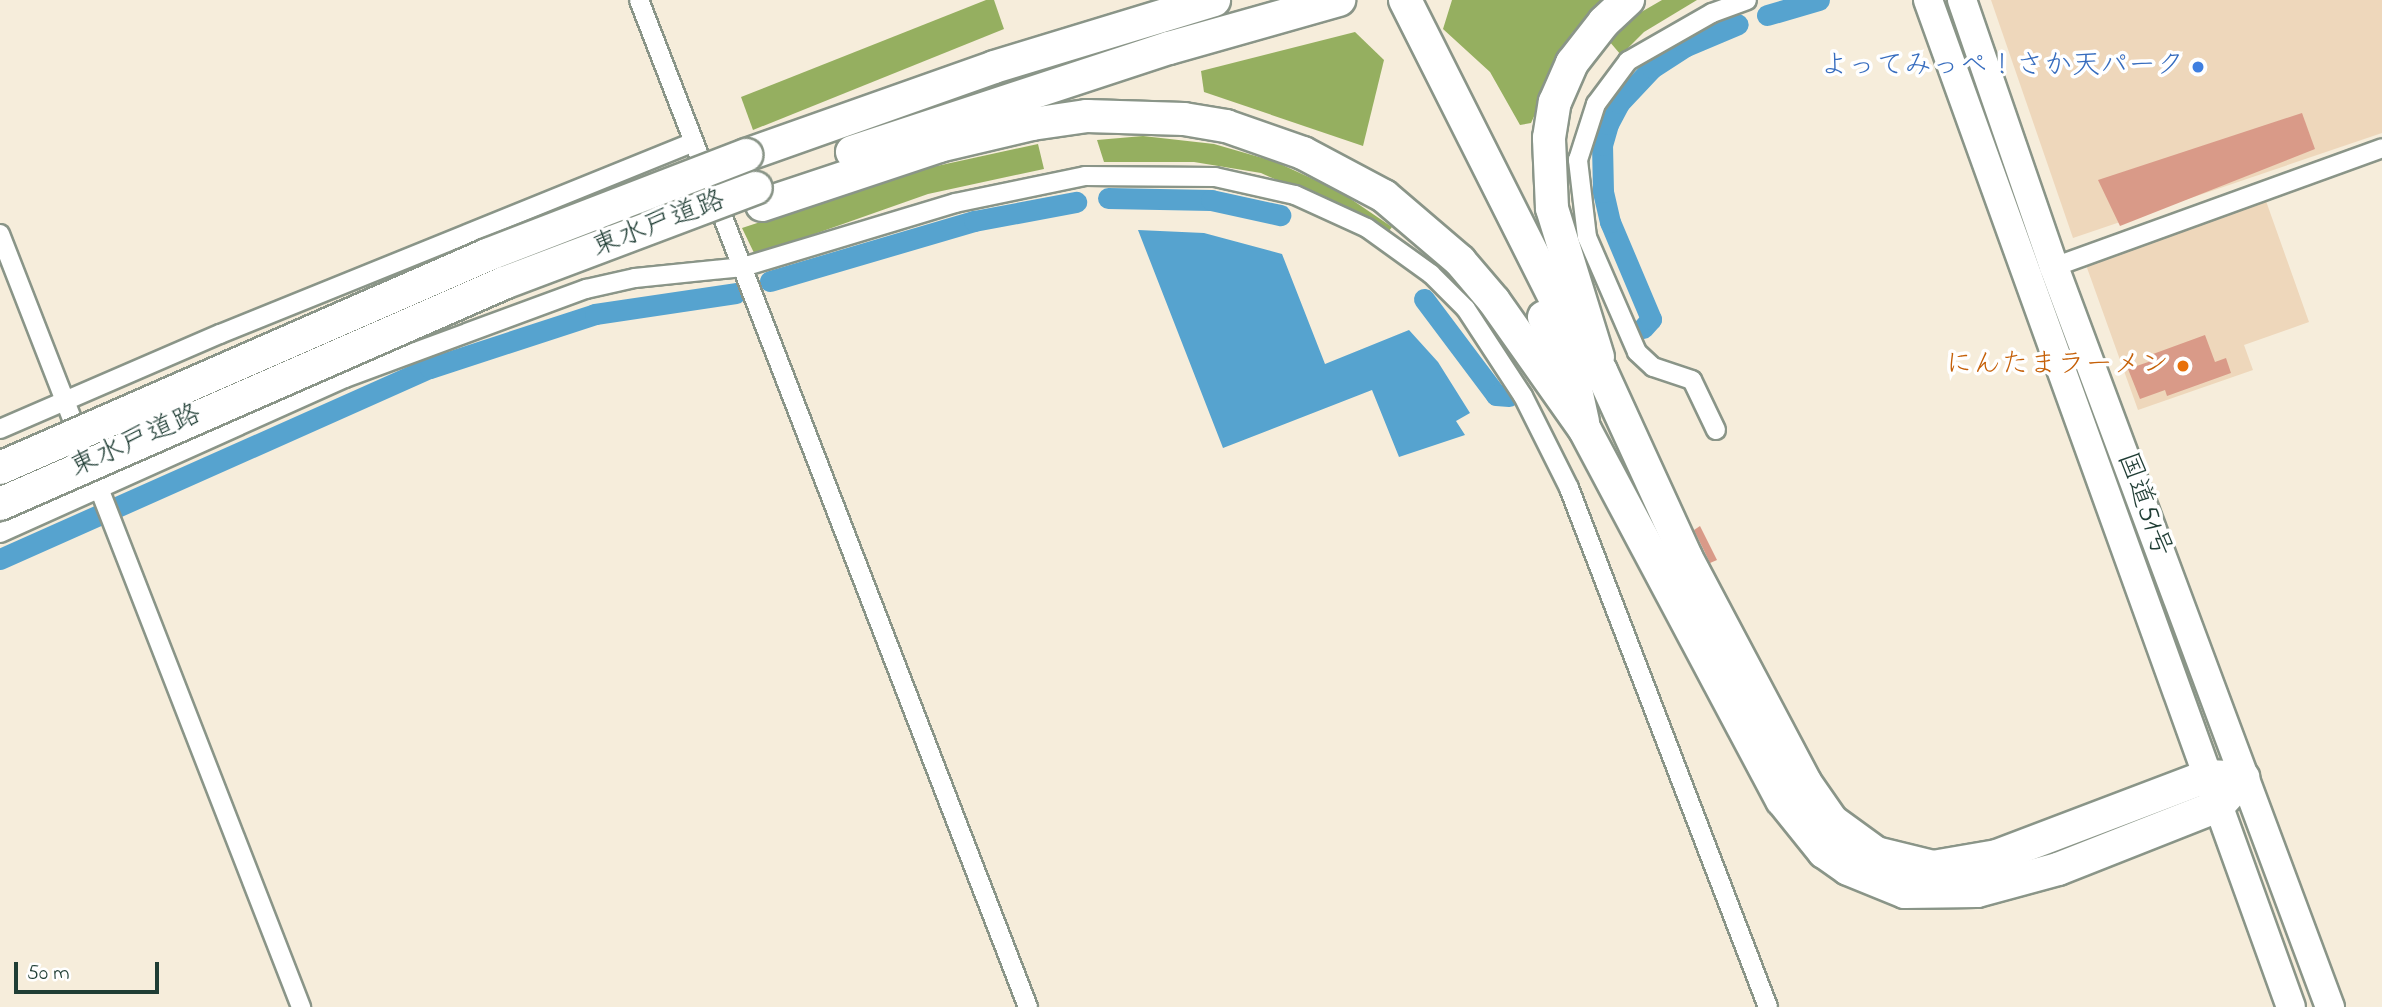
<!DOCTYPE html>
<meta charset="utf-8">
<style>
body{margin:0}
#map{position:relative;width:2382px;height:1007px;overflow:hidden;background:#f6eddb;font-family:"Indie Flower","Klee One",sans-serif}
div>[style]{position:absolute}
.built>*{inset:0;background:#eed7bb}
.forest>*{inset:0;background:#95af60}
.water>*{inset:0;background:#56a3cf}
.canal>*{height:21px;margin:-10.5px;padding:0 10.5px;transform-origin:10.5px;border-radius:10.5px;background:#56a3cf}
.building>*{inset:0;background:#d99a88}
.roads{filter:drop-shadow(2px 0 #8a9588) drop-shadow(-2px 0 #8a9588) drop-shadow(0 2px #8a9588) drop-shadow(0 -2px #8a9588)}
.minor>*{height:18px;margin:-9px;padding:0 9px;transform-origin:9px;border-radius:9px;background:#fff}
.trunk>*{height:28px;margin:-14px;padding:0 14px;transform-origin:14px;border-radius:14px;background:#fff}
.motorway>*{height:32px;margin:-16px;padding:0 16px;transform-origin:16px;border-radius:16px;background:#fff}
.bridges{filter:drop-shadow(2px 0 #8a9588) drop-shadow(-2px 0 #8a9588) drop-shadow(0 2px #8a9588) drop-shadow(0 -2px #8a9588)}
.motorway-bridge>*{height:32px;margin:-16px;padding:0 16px;transform-origin:16px;border-radius:16px;background:#fff}
.dots>*{width:19px;height:19px;translate:-50% -50%;box-sizing:border-box;border:4px solid #fff;border-radius:50%}
span{translate:-50% -50%;white-space:nowrap;text-align:center;line-height:1.15;-webkit-text-stroke:7px #fff;paint-order:stroke}
.shop-label{font-size:28px;color:#366cbe}
.right{translate:-100% -50%;text-align:right}
.street-label{font-size:28px;color:#1f3d34}
.food-label{font-size:28px;color:#c56008}
.scale{position:absolute;left:14px;top:962px;width:145px;height:32px;box-sizing:border-box;border:4px solid #1f3d34;border-top:0;padding-left:9px;font-size:21px;line-height:24px;white-space:nowrap;color:#1f3d34;-webkit-text-stroke:5px #fff;paint-order:stroke}
</style>
<div id="map">
<div class="built">
<div style="clip-path:polygon(1991px 0,2382px 0,2382px 133px,2073px 238px)"></div>
<div style="clip-path:polygon(2266px 201px,2309px 322px,2244px 345px,2253px 370px,2138px 410px,2086px 265px)"></div>
</div>
<div class="forest">
<div style="clip-path:polygon(986px 0,994px 0,1004px 29px,753px 130px,741px 97px)"></div>
<div style="clip-path:polygon(1452px 0,1603px 0,1572px 33px,1531px 123px,1520px 125px,1490px 72px,1443px 29px)"></div>
<div style="clip-path:polygon(1662px 0,1697px 0,1644px 32px,1621px 55px,1609px 41px,1631px 18px)"></div>
<div style="clip-path:polygon(1355px 32px,1384px 60px,1363px 146px,1204px 92px,1201px 71px)"></div>
<div style="clip-path:polygon(1143px 136px,1214px 144px,1276px 162px,1339px 191px,1392px 227px,1389px 231px,1261px 173px,1194px 162px,1104px 162px,1097px 140px)"></div>
<div style="clip-path:polygon(1038px 144px,1044px 169px,928px 194px,755px 255px,742px 228px,923px 169px)"></div>
</div>
<div class="water">
<div style="clip-path:polygon(1138px 230px,1204px 233px,1282px 254px,1325px 364px,1409px 330px,1438px 362px,1470px 413px,1456px 421px,1465px 435px,1399px 457px,1372px 390px,1223px 448px)"></div>
</div>
<div class="canal">
<div style="left:1767px;top:15px;width:54px;rotate:-16.1deg"></div>
<div style="left:1108px;top:198px;width:103px;rotate:1.1deg"></div>
<div style="left:1211px;top:200px;width:71px;rotate:12.3deg"></div>
<div style="left:770px;top:281px;width:213px;rotate:-16.4deg"></div>
<div style="left:974px;top:221px;width:104px;rotate:-10.6deg"></div>
<div style="left:1424px;top:299px;width:120px;rotate:53.1deg"></div>
<div style="left:1496px;top:395px;width:13px;rotate:4deg"></div>
<div style="left:1643px;top:328px;width:12px;rotate:-48deg"></div>
<div style="left:1651px;top:319px;width:105px;rotate:-112.9deg"></div>
<div style="left:1610px;top:222px;width:31px;rotate:-103deg"></div>
<div style="left:1603px;top:192px;width:47px;rotate:-91.2deg"></div>
<div style="left:1602px;top:145px;width:22px;rotate:-74deg"></div>
<div style="left:1608px;top:124px;width:24px;rotate:-62deg"></div>
<div style="left:1619px;top:103px;width:48px;rotate:-46.7deg"></div>
<div style="left:1652px;top:68px;width:40px;rotate:-32.9deg"></div>
<div style="left:1686px;top:46px;width:56px;rotate:-22.9deg"></div>
<div style="left:0;top:559px;width:471px;rotate:-24deg"></div>
<div style="left:430px;top:368px;width:174px;rotate:-18.1deg"></div>
<div style="left:595px;top:314px;width:142px;rotate:-8.5deg"></div>
</div>
<div class="building">
<div style="clip-path:polygon(2302px 113px,2315px 149px,2120px 226px,2098px 180px)"></div>
<div style="clip-path:polygon(2205px 335px,2215px 362px,2226px 358px,2231px 373px,2167px 396px,2165px 390px,2140px 399px,2128px 369px,2154px 360px,2153px 354px)"></div>
<div style="clip-path:polygon(1700px 526px,1717px 560px,1710px 563px,1694px 530px)"></div>
</div>
<div class="roads">
<div class="minor">
<div style="left:639px;top:0;width:1080px;rotate:68.88deg"></div>
<div style="left:0;top:234px;width:830px;rotate:68.72deg"></div>
<div style="left:2054px;top:267px;width:349px;rotate:-19.9deg"></div>
<div style="left:0;top:429px;width:240px;rotate:-23.4deg"></div>
<div style="left:220px;top:334px;width:511px;rotate:-22.05deg"></div>
<div style="left:1716px;top:430px;width:55px;rotate:-115.6deg"></div>
<div style="left:1692px;top:380px;width:41px;rotate:-161.6deg"></div>
<div style="left:1653px;top:367px;width:22px;rotate:-137deg"></div>
<div style="left:1637px;top:352px;width:125px;rotate:-113.5deg"></div>
<div style="left:1587px;top:237px;width:78px;rotate:-96.7deg"></div>
<div style="left:1578px;top:160px;width:59px;rotate:-72.2deg"></div>
<div style="left:1596px;top:104px;width:54px;rotate:-53.3deg"></div>
<div style="left:1628px;top:61px;width:97px;rotate:-29.7deg"></div>
<div style="left:1712px;top:13px;width:37px;rotate:-20deg"></div>
<div style="left:0;top:533px;width:378px;rotate:-24.2deg"></div>
<div style="left:345px;top:378px;width:257px;rotate:-20.3deg"></div>
<div style="left:586px;top:289px;width:50px;rotate:-12.7deg"></div>
<div style="left:635px;top:278px;width:109px;rotate:-5.8deg"></div>
<div style="left:743px;top:267px;width:221px;rotate:-16.8deg"></div>
<div style="left:955px;top:203px;width:133px;rotate:-11.7deg"></div>
<div style="left:1085px;top:176px;width:130px;rotate:0.4deg"></div>
<div style="left:1215px;top:177px;width:82px;rotate:12.7deg"></div>
<div style="left:1295px;top:195px;width:79px;rotate:24.6deg"></div>
<div style="left:1367px;top:228px;width:79px;rotate:35.7deg"></div>
<div style="left:1431px;top:274px;width:49px;rotate:45deg"></div>
<div style="left:1466px;top:309px;width:104px;rotate:56.8deg"></div>
<div style="left:1523px;top:396px;width:103px;rotate:63.4deg"></div>
<div style="left:1569px;top:488px;width:556px;rotate:69.02deg"></div>
</div>
<div class="trunk">
<div style="left:1928px;top:0;width:1070px;rotate:70.18deg"></div>
<div style="left:1962px;top:0;width:282px;rotate:71deg"></div>
<div style="left:2054px;top:267px;width:790px;rotate:69.55deg"></div>
</div>
<div class="motorway">
<div style="left:1405px;top:0;width:365px;rotate:63.3deg"></div>
<div style="left:1569px;top:326px;width:55px;rotate:54.6deg"></div>
<div style="left:1601px;top:371px;width:205px;rotate:65.4deg"></div>
<div style="left:1686px;top:557px;width:255px;rotate:62.1deg"></div>
<div style="left:1805px;top:782px;width:47px;rotate:55.3deg"></div>
<div style="left:1832px;top:821px;width:54px;rotate:36deg"></div>
<div style="left:1876px;top:853px;width:59px;rotate:13.8deg"></div>
<div style="left:1933px;top:867px;width:65px;rotate:-9.8deg"></div>
<div style="left:1997px;top:856px;width:226px;rotate:-20.8deg"></div>
<div style="left:2208px;top:776px;width:35px;rotate:3deg"></div>
<div style="left:852px;top:152px;width:334px;rotate:-18.2deg"></div>
<div style="left:1169px;top:48px;width:177px;rotate:-15.8deg"></div>
<div style="left:746px;top:155px;width:263px;rotate:-19.5deg"></div>
<div style="left:994px;top:67px;width:230px;rotate:-16.9deg"></div>
<div style="left:762px;top:205px;width:187px;rotate:-18.4deg"></div>
<div style="left:939px;top:146px;width:96px;rotate:-13.3deg"></div>
<div style="left:1032px;top:124px;width:56px;rotate:-8.3deg"></div>
<div style="left:1087px;top:116px;width:97px;rotate:1.8deg"></div>
<div style="left:1184px;top:119px;width:43px;rotate:9.5deg"></div>
<div style="left:1226px;top:126px;width:82px;rotate:19.3deg"></div>
<div style="left:1303px;top:153px;width:92px;rotate:28deg"></div>
<div style="left:1384px;top:196px;width:100px;rotate:40.5deg"></div>
<div style="left:1460px;top:261px;width:52px;rotate:49.6deg"></div>
<div style="left:1494px;top:301px;width:158px;rotate:54.8deg"></div>
<div style="left:1585px;top:430px;width:419px;rotate:62deg"></div>
<div style="left:1782px;top:800px;width:67px;rotate:51.1deg"></div>
<div style="left:1824px;top:852px;width:29px;rotate:35deg"></div>
<div style="left:1848px;top:869px;width:61px;rotate:22deg"></div>
<div style="left:1905px;top:892px;width:72px;rotate:-0.8deg"></div>
<div style="left:1977px;top:891px;width:84px;rotate:-15.2deg"></div>
<div style="left:2058px;top:869px;width:172px;rotate:-21.5deg"></div>
<div style="left:2218px;top:806px;width:38px;rotate:-48deg"></div>
<div style="left:1544px;top:317px;width:66px;rotate:63.8deg"></div>
<div style="left:1573px;top:376px;width:47px;rotate:77.7deg"></div>
<div style="left:1598px;top:357px;width:156px;rotate:-107.2deg"></div>
<div style="left:1552px;top:208px;width:70px;rotate:-92.5deg"></div>
<div style="left:1549px;top:138px;width:36px;rotate:-81deg"></div>
<div style="left:1555px;top:102px;width:43px;rotate:-66.4deg"></div>
<div style="left:1572px;top:63px;width:52px;rotate:-52deg"></div>
<div style="left:1604px;top:22px;width:33px;rotate:-43deg"></div>
</div>
</div>
<div class="bridges">
<div class="motorway-bridge">
<div style="left:0;top:468px;width:532px;rotate:-23.62deg"></div>
<div style="left:487px;top:255px;width:278px;rotate:-21.1deg"></div>
<div style="left:0;top:504px;width:550px;rotate:-23.68deg"></div>
<div style="left:504px;top:283px;width:269px;rotate:-20.7deg"></div>
</div>
</div>
<div class="dots">
<div style="left:2198px;top:67px;background:#3f7fe0"></div>
<div style="left:2183px;top:366px;background:#e8710a"></div>
</div>
<div class="shop-label">
<span class="right" style="left:2184px;top:67px">よってみっぺ！さか天パーク</span>
</div>
<div class="street-label">
<span style="left:659px;top:225px;rotate:-21deg">東水戸道路</span>
<span style="left:136px;top:442px;rotate:-24deg">東水戸道路</span>
<span style="left:2143px;top:505px;rotate:70deg">国道51号</span>
</div>
<div class="food-label">
<span class="right" style="left:2169px;top:366px">にんたまラーメン</span>
</div>
<div class="scale">50 m</div>
</div>
